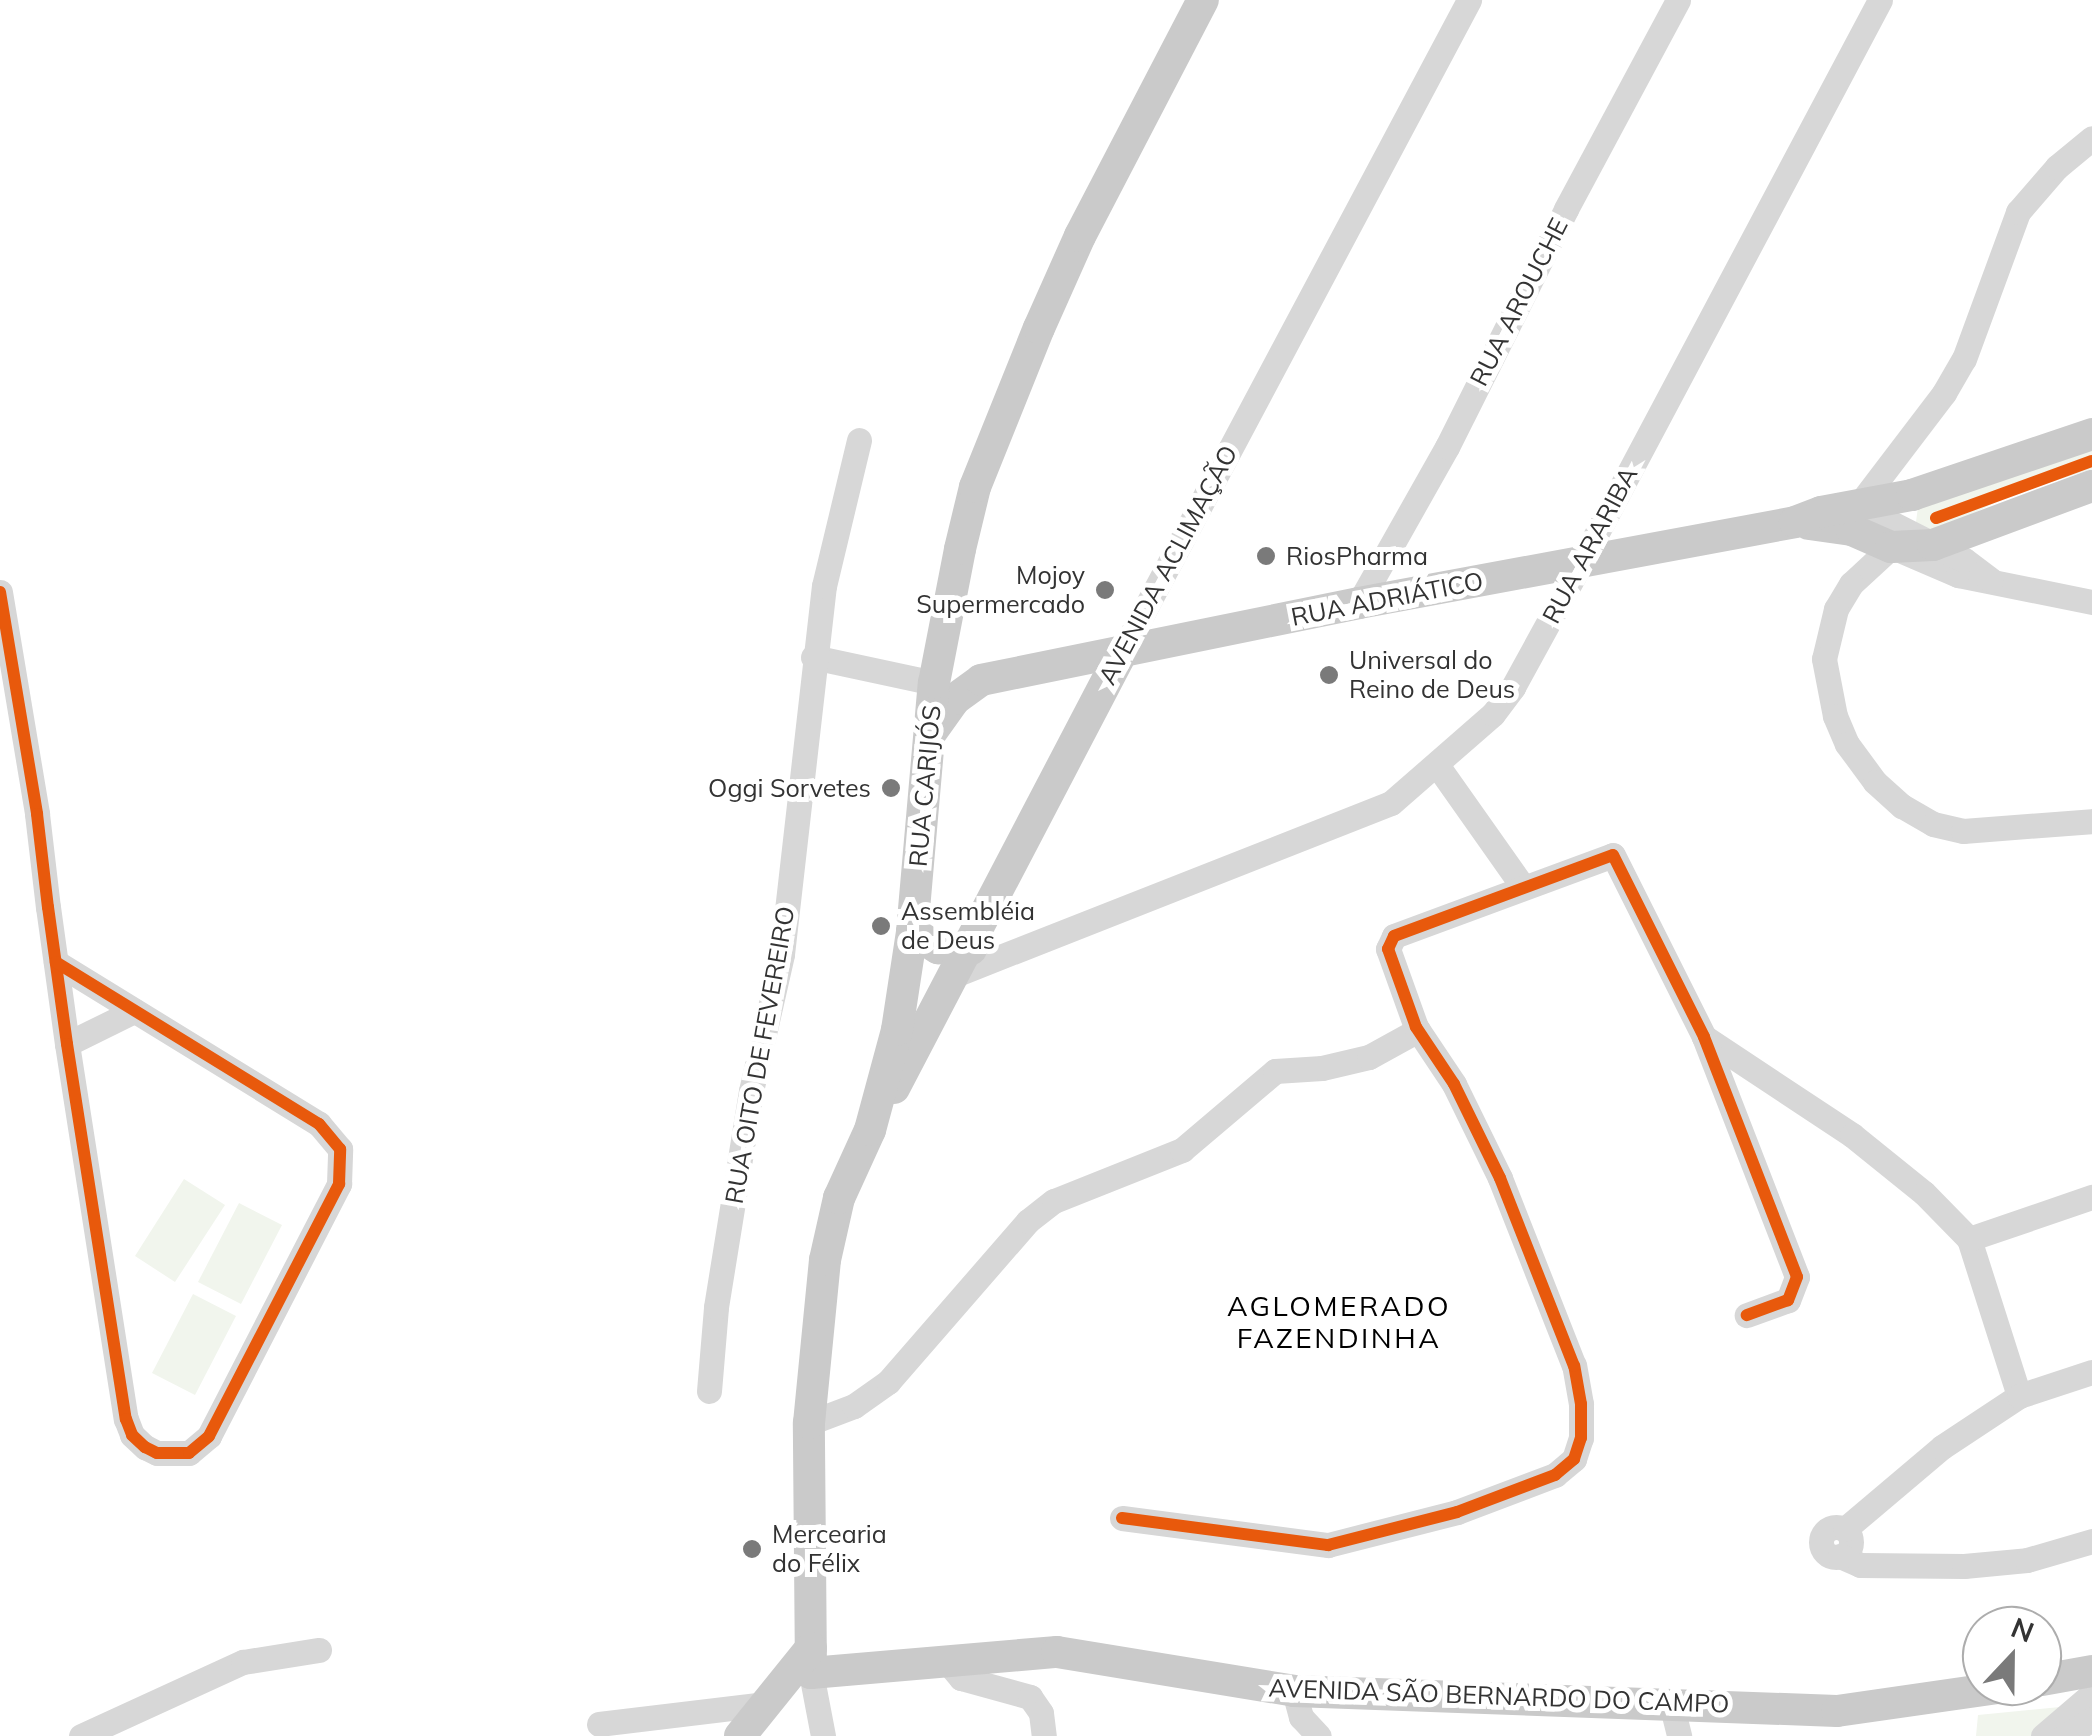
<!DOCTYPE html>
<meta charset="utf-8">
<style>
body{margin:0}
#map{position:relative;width:2092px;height:1736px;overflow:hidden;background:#fff;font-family:Mulish,sans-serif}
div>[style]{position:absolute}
.green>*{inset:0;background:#f1f5ed}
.minor>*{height:25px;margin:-12.5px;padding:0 12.5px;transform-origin:12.5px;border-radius:12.5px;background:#d7d7d7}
.minor>.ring{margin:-12.5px;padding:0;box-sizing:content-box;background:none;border:25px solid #d7d7d7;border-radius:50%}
.major>*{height:32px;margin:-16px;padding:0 16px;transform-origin:16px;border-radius:16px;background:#cacaca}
.cycleway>*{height:12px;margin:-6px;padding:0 6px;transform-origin:6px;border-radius:6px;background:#e8590c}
.dots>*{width:28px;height:28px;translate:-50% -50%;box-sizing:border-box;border:5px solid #fff;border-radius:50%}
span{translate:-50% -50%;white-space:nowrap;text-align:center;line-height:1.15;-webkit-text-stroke:10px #fff;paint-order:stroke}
.street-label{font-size:25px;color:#333}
.poi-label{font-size:25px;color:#333}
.left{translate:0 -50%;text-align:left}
.right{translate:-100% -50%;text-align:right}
.neighbourhood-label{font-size:28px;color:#000;letter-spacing:2.5px}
.north{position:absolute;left:1962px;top:1606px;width:100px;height:100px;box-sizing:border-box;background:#fff;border:2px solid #adadad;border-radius:50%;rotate:22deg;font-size:28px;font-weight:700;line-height:40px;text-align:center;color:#333}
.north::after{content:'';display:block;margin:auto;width:35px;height:45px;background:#7a7a7a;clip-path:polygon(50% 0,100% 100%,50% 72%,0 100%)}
</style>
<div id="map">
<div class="green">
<div style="clip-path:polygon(2092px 445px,2092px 469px,2008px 496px,1950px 525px,1928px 531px,1916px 522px,1918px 507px)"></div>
<div style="clip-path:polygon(184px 1179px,225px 1205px,175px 1282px,135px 1256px)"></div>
<div style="clip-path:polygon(239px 1203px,282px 1225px,241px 1304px,198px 1282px)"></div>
<div style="clip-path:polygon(193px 1294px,236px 1316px,195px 1395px,152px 1373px)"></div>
<div style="clip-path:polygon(2060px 1707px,2031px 1736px,1976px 1736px,1978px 1715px)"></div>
</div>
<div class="minor">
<div style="left:1891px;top:547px;width:54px;rotate:137.2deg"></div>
<div style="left:1851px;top:584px;width:29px;rotate:121deg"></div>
<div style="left:1836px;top:609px;width:51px;rotate:103.5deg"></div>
<div style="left:1824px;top:659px;width:58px;rotate:79.1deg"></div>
<div style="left:1835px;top:716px;width:30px;rotate:67deg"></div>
<div style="left:1847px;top:744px;width:47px;rotate:53.6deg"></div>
<div style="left:1875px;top:782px;width:36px;rotate:42deg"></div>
<div style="left:1902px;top:806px;width:36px;rotate:30deg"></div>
<div style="left:1933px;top:824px;width:31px;rotate:13deg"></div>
<div style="left:1963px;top:831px;width:129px;rotate:-4.4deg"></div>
<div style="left:1895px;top:548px;width:69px;rotate:23.2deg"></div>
<div style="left:1958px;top:575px;width:137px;rotate:11.4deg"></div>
<div style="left:1991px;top:580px;width:34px;rotate:-143deg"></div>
<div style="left:1964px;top:560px;width:119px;rotate:-153deg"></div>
<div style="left:1858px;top:506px;width:142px;rotate:-52.7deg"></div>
<div style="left:1944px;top:393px;width:39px;rotate:-60deg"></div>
<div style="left:1964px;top:359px;width:157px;rotate:-69.8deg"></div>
<div style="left:2018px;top:212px;width:60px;rotate:-49.1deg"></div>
<div style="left:2057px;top:167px;width:45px;rotate:-39.6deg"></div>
<div style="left:0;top:592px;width:225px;rotate:80.5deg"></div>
<div style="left:37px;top:814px;width:94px;rotate:83.3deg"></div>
<div style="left:48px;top:907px;width:138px;rotate:82.1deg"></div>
<div style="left:67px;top:1044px;width:380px;rotate:81.1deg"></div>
<div style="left:126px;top:1419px;width:17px;rotate:69deg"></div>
<div style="left:132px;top:1435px;width:18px;rotate:43deg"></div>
<div style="left:145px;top:1447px;width:13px;rotate:27deg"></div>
<div style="left:157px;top:1453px;width:32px"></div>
<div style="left:189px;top:1453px;width:26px;rotate:-40deg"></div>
<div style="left:209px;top:1436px;width:284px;rotate:-62.7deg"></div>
<div style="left:339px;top:1184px;width:35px;rotate:-88deg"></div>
<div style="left:340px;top:1149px;width:33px;rotate:-130deg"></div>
<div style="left:319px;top:1124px;width:309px;rotate:-148.4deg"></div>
<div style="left:1359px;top:603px;width:179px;rotate:-60.6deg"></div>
<div style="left:1447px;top:447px;width:266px;rotate:-63.4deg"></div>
<div style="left:1566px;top:209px;width:237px;rotate:-61.8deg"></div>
<div style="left:1121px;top:654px;width:741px;rotate:-61.98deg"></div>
<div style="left:813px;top:657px;width:124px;rotate:12.1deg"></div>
<div style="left:1437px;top:765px;width:149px;rotate:54.8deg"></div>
<div style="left:957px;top:974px;width:466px;rotate:-21.5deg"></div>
<div style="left:1391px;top:803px;width:135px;rotate:-41.1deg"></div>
<div style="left:1493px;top:714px;width:34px;rotate:-53deg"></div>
<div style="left:1513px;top:687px;width:144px;rotate:-61.3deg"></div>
<div style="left:1582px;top:561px;width:635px;rotate:-62.02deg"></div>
<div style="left:1704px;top:1037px;width:178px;rotate:33.5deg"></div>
<div style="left:1852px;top:1135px;width:92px;rotate:38.9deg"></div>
<div style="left:1924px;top:1193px;width:64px;rotate:45.6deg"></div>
<div style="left:1969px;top:1239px;width:165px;rotate:72.3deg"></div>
<div style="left:67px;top:1044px;width:75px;rotate:-26.2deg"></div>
<div style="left:1969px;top:1239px;width:130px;rotate:-18.9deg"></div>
<div style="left:709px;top:1391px;width:84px;rotate:-85.2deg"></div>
<div style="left:716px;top:1307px;width:219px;rotate:-80.8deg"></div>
<div style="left:751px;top:1091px;width:140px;rotate:-77.2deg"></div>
<div style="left:782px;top:954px;width:370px;rotate:-83.5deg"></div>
<div style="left:824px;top:586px;width:150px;rotate:-76.5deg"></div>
<div style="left:809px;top:1423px;width:48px;rotate:-20.7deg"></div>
<div style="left:854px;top:1406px;width:42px;rotate:-35.2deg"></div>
<div style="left:888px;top:1382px;width:213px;rotate:-49deg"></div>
<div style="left:1028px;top:1221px;width:33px;rotate:-38deg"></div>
<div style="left:1054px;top:1201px;width:138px;rotate:-21.7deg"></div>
<div style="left:1182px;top:1150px;width:122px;rotate:-40.3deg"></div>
<div style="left:1275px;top:1071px;width:47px;rotate:-3.7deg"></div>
<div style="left:1322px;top:1068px;width:48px;rotate:-13.2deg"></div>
<div style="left:1369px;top:1057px;width:56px;rotate:-28.9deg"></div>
<div style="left:1122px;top:1518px;width:208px;rotate:7.5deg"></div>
<div style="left:1328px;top:1545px;width:133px;rotate:-14.3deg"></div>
<div style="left:1457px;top:1512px;width:105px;rotate:-20.7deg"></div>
<div style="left:1555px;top:1475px;width:25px;rotate:-40deg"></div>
<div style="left:1574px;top:1459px;width:22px;rotate:-72deg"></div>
<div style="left:1581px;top:1438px;width:34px;rotate:-90deg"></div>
<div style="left:1581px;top:1404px;width:39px;rotate:-100deg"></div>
<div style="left:1574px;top:1366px;width:202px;rotate:-111.5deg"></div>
<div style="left:1500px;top:1178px;width:105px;rotate:-116.1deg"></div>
<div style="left:1454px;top:1084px;width:69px;rotate:-123.7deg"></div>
<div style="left:1416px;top:1027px;width:83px;rotate:-109.7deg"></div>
<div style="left:1388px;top:949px;width:14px;rotate:-65deg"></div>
<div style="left:1394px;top:936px;width:233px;rotate:-20.3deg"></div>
<div style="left:1613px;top:855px;width:203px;rotate:63.4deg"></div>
<div style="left:1704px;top:1037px;width:257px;rotate:68.8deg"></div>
<div style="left:1797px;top:1277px;width:25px;rotate:111deg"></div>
<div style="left:1788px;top:1300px;width:44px;rotate:159.9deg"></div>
<div class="ring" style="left:1821px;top:1527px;width:5px;height:5px"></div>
<div style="left:1845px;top:1529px;width:127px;rotate:-40.2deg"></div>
<div style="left:1942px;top:1447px;width:92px;rotate:-33.5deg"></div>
<div style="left:2019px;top:1396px;width:77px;rotate:-18.2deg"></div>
<div style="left:1840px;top:1556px;width:22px;rotate:24deg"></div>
<div style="left:1860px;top:1565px;width:104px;rotate:0.6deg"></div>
<div style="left:1964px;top:1566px;width:63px;rotate:-5.4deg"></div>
<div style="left:2027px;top:1560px;width:68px;rotate:-16.3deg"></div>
<div style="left:945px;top:1659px;width:25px;rotate:50deg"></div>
<div style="left:961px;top:1678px;width:72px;rotate:15.4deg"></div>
<div style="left:1030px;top:1697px;width:19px;rotate:55deg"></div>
<div style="left:1041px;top:1713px;width:23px;rotate:83deg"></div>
<div style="left:811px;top:1673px;width:64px;rotate:79.2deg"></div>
<div style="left:1294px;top:1691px;width:27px;rotate:75deg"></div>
<div style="left:1301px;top:1717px;width:26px;rotate:47deg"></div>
<div style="left:1671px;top:1703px;width:34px;rotate:76deg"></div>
<div style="left:599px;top:1724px;width:166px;rotate:-6.9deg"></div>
<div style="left:81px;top:1736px;width:178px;rotate:-24.6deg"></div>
<div style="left:243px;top:1662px;width:77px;rotate:-9deg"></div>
<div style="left:2043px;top:1736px;width:65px;rotate:-40.6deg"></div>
<div style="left:2064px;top:1736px;width:33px;rotate:-31deg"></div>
</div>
<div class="major">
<div style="left:1809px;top:524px;width:43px;rotate:7.9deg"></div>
<div style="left:1852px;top:530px;width:43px;rotate:23.6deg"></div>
<div style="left:1891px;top:547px;width:42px;rotate:-2.7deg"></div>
<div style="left:1933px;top:545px;width:170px;rotate:-20.4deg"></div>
<div style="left:930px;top:734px;width:43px;rotate:-54.5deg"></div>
<div style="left:955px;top:699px;width:32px;rotate:-36deg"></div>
<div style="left:981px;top:680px;width:386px;rotate:-11.5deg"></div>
<div style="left:1359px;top:603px;width:443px;rotate:-10.5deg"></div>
<div style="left:1795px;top:522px;width:28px;rotate:-21deg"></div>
<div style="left:1821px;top:512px;width:93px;rotate:-10.6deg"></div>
<div style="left:1912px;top:495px;width:190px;rotate:-18.7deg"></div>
<div style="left:912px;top:932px;width:31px;rotate:32deg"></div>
<div style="left:938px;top:948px;width:33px;rotate:2deg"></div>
<div style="left:894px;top:1088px;width:490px;rotate:-62.4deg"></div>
<div style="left:811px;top:1673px;width:250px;rotate:-90.5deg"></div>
<div style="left:809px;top:1423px;width:164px;rotate:-84.4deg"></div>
<div style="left:825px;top:1260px;width:64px;rotate:-77.3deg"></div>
<div style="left:839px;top:1198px;width:75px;rotate:-65.5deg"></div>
<div style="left:870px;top:1130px;width:104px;rotate:-74.9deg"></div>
<div style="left:897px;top:1030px;width:99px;rotate:-81.3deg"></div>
<div style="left:912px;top:932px;width:250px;rotate:-85deg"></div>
<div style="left:934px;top:683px;width:136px;rotate:-79deg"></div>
<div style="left:960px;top:549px;width:64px;rotate:-76.4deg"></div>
<div style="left:975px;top:487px;width:171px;rotate:-68.1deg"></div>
<div style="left:1039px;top:328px;width:101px;rotate:-66deg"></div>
<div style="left:1080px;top:236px;width:266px;rotate:-62.5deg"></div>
<div style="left:811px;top:1673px;width:247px;rotate:-4.9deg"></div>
<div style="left:1057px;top:1652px;width:240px;rotate:9.3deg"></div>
<div style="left:1294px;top:1691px;width:543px;rotate:2.11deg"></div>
<div style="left:1837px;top:1711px;width:175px;rotate:-8.2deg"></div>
<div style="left:2042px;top:1680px;width:51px;rotate:-10.2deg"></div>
<div style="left:740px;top:1736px;width:113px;rotate:-51.1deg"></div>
</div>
<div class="cycleway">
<div style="left:1936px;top:518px;width:166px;rotate:-20.1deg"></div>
<div style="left:0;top:592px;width:225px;rotate:80.5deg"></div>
<div style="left:37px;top:814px;width:94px;rotate:83.3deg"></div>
<div style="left:48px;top:907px;width:138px;rotate:82.1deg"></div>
<div style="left:67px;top:1044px;width:380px;rotate:81.1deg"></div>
<div style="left:126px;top:1419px;width:17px;rotate:69deg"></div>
<div style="left:132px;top:1435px;width:18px;rotate:43deg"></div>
<div style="left:145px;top:1447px;width:13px;rotate:27deg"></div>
<div style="left:157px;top:1453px;width:32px"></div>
<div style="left:189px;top:1453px;width:26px;rotate:-40deg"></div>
<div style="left:209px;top:1436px;width:284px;rotate:-62.7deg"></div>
<div style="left:339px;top:1184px;width:35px;rotate:-88deg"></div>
<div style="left:340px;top:1149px;width:33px;rotate:-130deg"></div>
<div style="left:319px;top:1124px;width:309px;rotate:-148.4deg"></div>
<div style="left:1122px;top:1518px;width:208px;rotate:7.5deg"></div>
<div style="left:1328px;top:1545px;width:133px;rotate:-14.3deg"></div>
<div style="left:1457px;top:1512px;width:105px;rotate:-20.7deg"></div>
<div style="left:1555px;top:1475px;width:25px;rotate:-40deg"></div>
<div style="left:1574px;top:1459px;width:22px;rotate:-72deg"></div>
<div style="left:1581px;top:1438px;width:34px;rotate:-90deg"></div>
<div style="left:1581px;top:1404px;width:39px;rotate:-100deg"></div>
<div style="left:1574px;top:1366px;width:202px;rotate:-111.5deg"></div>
<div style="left:1500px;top:1178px;width:105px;rotate:-116.1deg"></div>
<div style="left:1454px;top:1084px;width:69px;rotate:-123.7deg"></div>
<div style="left:1416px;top:1027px;width:83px;rotate:-109.7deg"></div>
<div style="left:1388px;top:949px;width:14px;rotate:-65deg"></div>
<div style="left:1394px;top:936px;width:233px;rotate:-20.3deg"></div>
<div style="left:1613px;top:855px;width:203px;rotate:63.4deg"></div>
<div style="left:1704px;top:1037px;width:257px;rotate:68.8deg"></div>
<div style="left:1797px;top:1277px;width:25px;rotate:111deg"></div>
<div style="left:1788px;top:1300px;width:44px;rotate:159.9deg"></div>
</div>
<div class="dots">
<div style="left:1266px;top:556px;background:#7a7a7a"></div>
<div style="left:1105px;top:590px;background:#7a7a7a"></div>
<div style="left:1329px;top:675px;background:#7a7a7a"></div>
<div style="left:891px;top:788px;background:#7a7a7a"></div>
<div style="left:881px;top:926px;background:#7a7a7a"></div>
<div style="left:752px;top:1549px;background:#7a7a7a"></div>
</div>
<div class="street-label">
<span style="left:1519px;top:302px;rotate:-63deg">RUA AROUCHE</span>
<span style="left:1590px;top:545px;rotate:-62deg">RUA ARARIBA</span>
<span style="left:1168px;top:565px;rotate:-62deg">AVENIDA ACLIMAÇÃO</span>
<span style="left:1387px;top:599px;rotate:-11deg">RUA ADRIÁTICO</span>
<span style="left:925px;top:786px;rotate:-85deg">RUA CARIJÓS</span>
<span style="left:760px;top:1055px;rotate:-80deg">RUA OITO DE FEVEREIRO</span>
<span style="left:1499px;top:1696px;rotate:2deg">AVENIDA SÃO BERNARDO DO CAMPO</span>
</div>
<div class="poi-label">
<span class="left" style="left:1286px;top:556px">RiosPharma</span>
<span class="right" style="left:1085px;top:590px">Mojoy<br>Supermercado</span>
<span class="left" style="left:1349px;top:675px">Universal do<br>Reino de Deus</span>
<span class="right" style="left:871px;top:788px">Oggi Sorvetes</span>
<span class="left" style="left:901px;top:926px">Assembléia<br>de Deus</span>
<span class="left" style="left:772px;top:1549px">Mercearia<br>do Félix</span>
</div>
<div class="neighbourhood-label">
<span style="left:1339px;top:1322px">AGLOMERADO<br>FAZENDINHA</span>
</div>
<div class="north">N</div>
</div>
